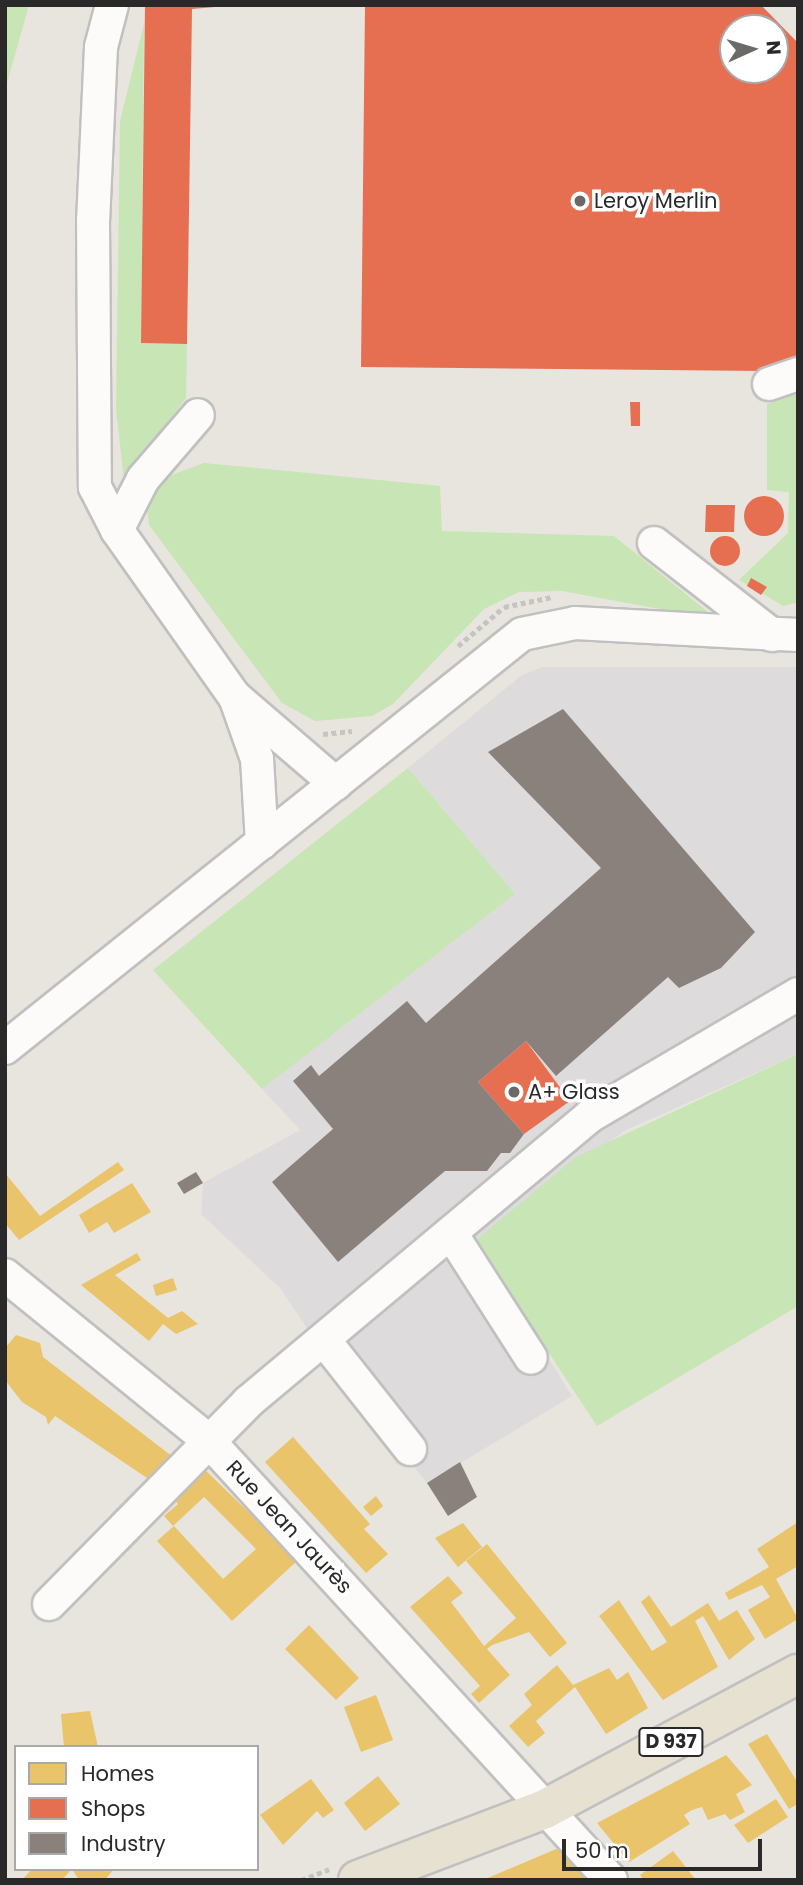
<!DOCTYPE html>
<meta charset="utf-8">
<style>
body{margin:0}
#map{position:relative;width:803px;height:1885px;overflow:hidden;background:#e8e4de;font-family:Poppins,sans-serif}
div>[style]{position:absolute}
.industrial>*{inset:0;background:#dedbdd}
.green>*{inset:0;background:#c8e5b5}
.homes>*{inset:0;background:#e9c46a}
.shops>*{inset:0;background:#e76f51}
.round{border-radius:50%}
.industry>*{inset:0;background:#8a817c}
.path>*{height:4.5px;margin-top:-2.25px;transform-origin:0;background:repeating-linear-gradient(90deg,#c4c4c3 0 5px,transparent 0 8.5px)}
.roads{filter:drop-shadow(2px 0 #c1c0c0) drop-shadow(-2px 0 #c1c0c0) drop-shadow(0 2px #c1c0c0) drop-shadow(0 -2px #c1c0c0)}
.minor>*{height:32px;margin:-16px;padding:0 16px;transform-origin:16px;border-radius:16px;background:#fcfbfa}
.major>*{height:38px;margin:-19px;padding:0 19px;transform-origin:19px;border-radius:19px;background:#e7e1d1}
.dots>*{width:19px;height:19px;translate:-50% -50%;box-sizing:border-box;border:4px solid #fff;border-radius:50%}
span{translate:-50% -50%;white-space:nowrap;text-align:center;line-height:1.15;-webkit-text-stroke:7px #fff;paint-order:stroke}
.shield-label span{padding:2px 5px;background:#fff;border:2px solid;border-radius:5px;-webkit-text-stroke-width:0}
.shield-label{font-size:19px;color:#292929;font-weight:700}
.poi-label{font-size:21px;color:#292929}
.left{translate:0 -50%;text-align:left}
.street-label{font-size:21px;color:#292929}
.frame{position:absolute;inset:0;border:7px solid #292929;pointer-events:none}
.legend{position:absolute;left:14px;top:1745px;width:245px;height:126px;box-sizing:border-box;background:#fff;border:2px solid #a9a9a9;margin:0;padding:9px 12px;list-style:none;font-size:21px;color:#292929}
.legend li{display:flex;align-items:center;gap:14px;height:35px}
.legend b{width:35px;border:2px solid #a9a9a9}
.north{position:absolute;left:719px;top:14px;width:70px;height:70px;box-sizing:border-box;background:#fff;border:2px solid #a9a9a9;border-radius:50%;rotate:86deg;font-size:19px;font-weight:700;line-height:28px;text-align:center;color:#292929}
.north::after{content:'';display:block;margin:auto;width:24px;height:32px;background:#6c6a68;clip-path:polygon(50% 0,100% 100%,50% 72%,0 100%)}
.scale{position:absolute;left:562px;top:1839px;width:200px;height:32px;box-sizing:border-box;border:4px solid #292929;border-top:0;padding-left:9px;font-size:21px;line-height:24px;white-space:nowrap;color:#292929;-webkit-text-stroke:5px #fff;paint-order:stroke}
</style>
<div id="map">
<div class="industrial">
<div style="clip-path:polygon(543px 667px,798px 667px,798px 1054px,624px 1131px,476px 1241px,572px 1396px,427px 1483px,339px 1376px,280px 1288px,201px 1214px,203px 1183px,300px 1130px,262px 1089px,515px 894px,408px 768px,522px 675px)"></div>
</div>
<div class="green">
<div style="clip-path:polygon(5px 5px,29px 5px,5px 90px)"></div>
<div style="clip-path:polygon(144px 24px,141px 343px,187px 344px,186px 398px,124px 480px,116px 409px,120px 121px)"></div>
<div style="clip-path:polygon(798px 393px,798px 602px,783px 606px,739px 580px,788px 533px,789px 492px,767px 490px,767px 404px)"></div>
<div style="clip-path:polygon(204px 463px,440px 486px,442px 531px,614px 536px,708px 612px,682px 613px,562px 591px,519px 592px,484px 609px,393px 704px,372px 716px,315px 721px,282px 703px,149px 525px,147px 506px,166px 477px)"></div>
<div style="clip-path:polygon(408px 768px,515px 894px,262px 1089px,153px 970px)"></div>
<div style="clip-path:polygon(798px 1054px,798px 1306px,597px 1426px,475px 1241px,576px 1157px)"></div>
</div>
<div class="homes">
<div style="clip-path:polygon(118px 1162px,124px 1170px,19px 1240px,5px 1223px,5px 1173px,40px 1216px)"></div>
<div style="clip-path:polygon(132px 1183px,151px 1212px,114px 1233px,107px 1222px,89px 1233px,79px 1215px)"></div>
<div style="clip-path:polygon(137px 1253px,141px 1260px,115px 1275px,168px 1318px,182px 1311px,198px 1324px,176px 1334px,163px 1324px,149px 1341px,81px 1285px)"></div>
<div style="clip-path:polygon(173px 1278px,177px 1290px,156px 1296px,153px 1285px)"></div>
<div style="clip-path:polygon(16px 1335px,40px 1343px,43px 1357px,173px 1457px,153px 1482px,55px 1416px,48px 1425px,46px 1417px,22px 1402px,5px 1380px,5px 1348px)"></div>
<div style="clip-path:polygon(293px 1437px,370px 1524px,364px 1529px,388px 1554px,366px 1573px,265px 1462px)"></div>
<div style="clip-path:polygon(201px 1466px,298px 1560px,232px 1621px,157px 1541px,174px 1526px,223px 1579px,256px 1549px,204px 1497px,173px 1526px,164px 1516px,178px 1504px,170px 1496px)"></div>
<div style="clip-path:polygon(376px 1496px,383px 1506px,371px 1516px,363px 1507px)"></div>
<div style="clip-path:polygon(798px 1522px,798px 1566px,776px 1579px,798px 1619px,765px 1639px,748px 1610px,770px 1597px,762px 1585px,729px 1600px,725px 1593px,769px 1567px,757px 1549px)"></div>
<div style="clip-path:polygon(463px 1523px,482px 1547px,458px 1567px,435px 1538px)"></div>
<div style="clip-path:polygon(487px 1544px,567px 1643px,550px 1657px,529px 1632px,492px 1645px,487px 1649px,510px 1675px,479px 1703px,471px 1694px,480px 1686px,410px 1607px,448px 1576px,463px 1593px,451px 1602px,484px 1646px,516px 1618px,466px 1561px)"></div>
<div style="clip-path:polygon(649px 1595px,671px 1627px,708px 1603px,719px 1621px,737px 1610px,755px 1639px,729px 1660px,703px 1616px,695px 1621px,718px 1667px,663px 1700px,599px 1616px,619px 1600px,652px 1651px,667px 1642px,641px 1602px)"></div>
<div style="clip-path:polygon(309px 1625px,359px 1678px,336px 1700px,285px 1649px)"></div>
<div style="clip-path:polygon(557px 1665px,573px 1685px,609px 1668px,617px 1680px,628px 1672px,648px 1708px,606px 1734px,575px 1687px,536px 1721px,545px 1733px,528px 1747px,509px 1726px,532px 1705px,524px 1694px)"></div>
<div style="clip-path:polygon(376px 1695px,393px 1740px,361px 1752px,344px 1707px)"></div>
<div style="clip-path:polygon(90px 1711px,98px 1747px,64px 1747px,61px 1714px)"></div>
<div style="clip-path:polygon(767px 1734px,798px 1783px,798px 1804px,789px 1809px,748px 1744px)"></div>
<div style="clip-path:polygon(726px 1755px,752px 1785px,736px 1794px,745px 1812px,730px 1820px,725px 1814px,708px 1820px,702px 1807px,692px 1810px,684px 1815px,690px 1824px,629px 1862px,597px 1823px)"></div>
<div style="clip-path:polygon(378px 1776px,400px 1804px,365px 1831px,344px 1803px)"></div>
<div style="clip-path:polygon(311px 1779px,334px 1810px,323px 1818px,317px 1811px,283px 1845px,260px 1815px)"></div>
<div style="clip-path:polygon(776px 1799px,788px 1817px,748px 1843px,734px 1825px)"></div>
<div style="clip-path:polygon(556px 1849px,567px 1852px,591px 1880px,483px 1880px)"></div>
<div style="clip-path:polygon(673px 1851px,696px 1880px,644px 1880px,640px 1875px)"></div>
<div style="clip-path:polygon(32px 1869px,68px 1869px,70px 1871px,62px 1880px,22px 1880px)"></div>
<div style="clip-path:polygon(72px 1869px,114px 1869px,105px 1880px,79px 1880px)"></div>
</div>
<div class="shops">
<div style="clip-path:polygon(145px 5px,238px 5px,192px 9px,187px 344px,141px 343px)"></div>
<div style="clip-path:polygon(evenodd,365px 5px,761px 5px,798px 43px,798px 356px,768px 371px,361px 367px,365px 5px,733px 28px,775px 28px,775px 70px,733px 70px,733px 28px)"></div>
<div style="clip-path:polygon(630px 402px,640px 402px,640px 426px,631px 426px)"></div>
<div class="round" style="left:744px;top:496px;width:40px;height:40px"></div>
<div style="clip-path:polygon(706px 505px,735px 505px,734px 532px,705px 532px)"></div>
<div class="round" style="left:710px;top:536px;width:30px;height:30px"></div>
<div style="clip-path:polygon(751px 578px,767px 587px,761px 595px,747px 586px)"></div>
<div style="clip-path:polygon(526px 1041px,570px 1101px,524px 1134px,478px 1082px)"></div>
</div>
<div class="industry">
<div style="clip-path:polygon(563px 709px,755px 932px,721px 968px,679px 988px,668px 977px,556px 1076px,526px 1041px,478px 1082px,524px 1134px,510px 1153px,501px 1153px,487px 1171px,445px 1171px,338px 1262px,272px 1182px,333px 1129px,293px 1081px,311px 1065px,319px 1076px,407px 1001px,426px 1023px,601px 868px,488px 752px)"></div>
<div style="clip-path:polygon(196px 1172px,203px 1183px,184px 1194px,177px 1183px)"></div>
<div style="clip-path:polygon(460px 1462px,477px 1497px,448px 1516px,427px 1483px)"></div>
</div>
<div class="path">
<div style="left:458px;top:646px;width:60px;rotate:-40.3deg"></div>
<div style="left:504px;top:607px;width:49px;rotate:-11.8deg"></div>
<div style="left:323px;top:734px;width:29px;rotate:-6deg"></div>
<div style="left:301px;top:1880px;width:30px;rotate:-21deg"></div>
</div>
<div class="roads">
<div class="minor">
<div style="left:112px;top:5px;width:43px;rotate:104.7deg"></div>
<div style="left:101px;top:47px;width:173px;rotate:92.6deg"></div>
<div style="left:93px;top:220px;width:267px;rotate:89.6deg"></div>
<div style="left:95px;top:487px;width:48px;rotate:62.9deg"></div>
<div style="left:117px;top:530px;width:204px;rotate:54.8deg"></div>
<div style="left:235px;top:697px;width:66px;rotate:70.5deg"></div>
<div style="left:257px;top:759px;width:84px;rotate:86.6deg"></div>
<div style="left:769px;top:384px;width:31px;rotate:-19deg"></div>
<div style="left:117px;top:530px;width:57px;rotate:-63deg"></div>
<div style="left:143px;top:479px;width:84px;rotate:-49.3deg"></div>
<div style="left:654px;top:543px;width:150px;rotate:37.9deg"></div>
<div style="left:235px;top:697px;width:133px;rotate:40.7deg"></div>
<div style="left:5px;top:1048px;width:662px;rotate:-38.69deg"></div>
<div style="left:522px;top:634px;width:54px;rotate:-11.7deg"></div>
<div style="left:575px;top:623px;width:223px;rotate:3.1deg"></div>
<div style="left:451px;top:1233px;width:148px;rotate:57.4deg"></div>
<div style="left:5px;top:1275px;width:260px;rotate:39.1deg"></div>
<div style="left:207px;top:1439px;width:598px;rotate:47.51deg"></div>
<div style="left:324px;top:1340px;width:139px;rotate:51.7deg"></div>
<div style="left:49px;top:1604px;width:284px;rotate:-45.4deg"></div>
<div style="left:248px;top:1402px;width:446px;rotate:-39.9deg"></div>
<div style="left:590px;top:1116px;width:241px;rotate:-30.4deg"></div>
</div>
<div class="major">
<div style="left:358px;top:1880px;width:200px;rotate:-20.8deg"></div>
<div style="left:545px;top:1809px;width:287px;rotate:-28.1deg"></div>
</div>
</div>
<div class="dots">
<div style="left:580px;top:201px;background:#6c6a68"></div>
<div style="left:514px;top:1092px;background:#6c6a68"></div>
</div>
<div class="shield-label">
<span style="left:671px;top:1742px">D 937</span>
</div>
<div class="poi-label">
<span class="left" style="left:594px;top:201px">Leroy Merlin</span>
<span class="left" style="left:528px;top:1092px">A+ Glass</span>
</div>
<div class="street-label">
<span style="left:289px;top:1527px;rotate:47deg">Rue Jean Jaurès</span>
</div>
<div class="frame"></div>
<ul class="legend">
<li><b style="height:19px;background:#e9c46a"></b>Homes</li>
<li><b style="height:19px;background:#e76f51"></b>Shops</li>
<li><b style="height:19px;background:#8a817c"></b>Industry</li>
</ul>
<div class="north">N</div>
<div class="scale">50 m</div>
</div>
